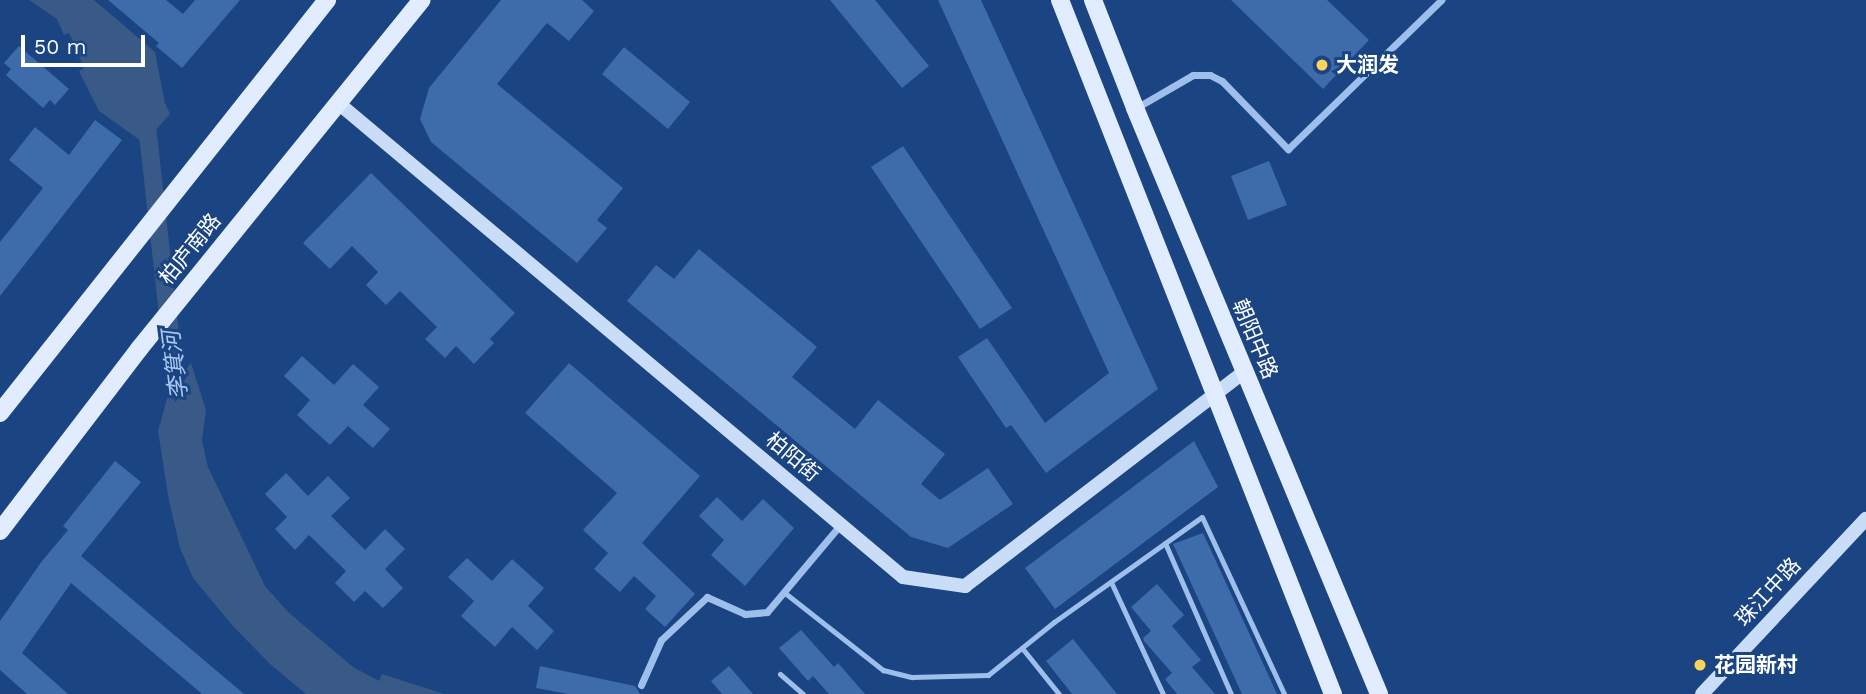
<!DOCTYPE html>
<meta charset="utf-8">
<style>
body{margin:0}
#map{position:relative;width:1866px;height:694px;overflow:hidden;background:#1a4482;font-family:"Work Sans","Noto Sans SC",sans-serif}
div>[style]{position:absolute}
.water>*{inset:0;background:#395986}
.canal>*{height:18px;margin:-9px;padding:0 9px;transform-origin:9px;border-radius:9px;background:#395986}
.building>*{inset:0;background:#3e6baa}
.lane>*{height:5px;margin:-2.5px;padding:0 2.5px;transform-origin:2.5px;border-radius:2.5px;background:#9ebfeb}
.street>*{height:7px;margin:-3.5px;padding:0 3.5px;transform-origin:3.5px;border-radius:3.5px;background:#9ebfeb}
.secondary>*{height:14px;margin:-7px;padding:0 7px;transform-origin:7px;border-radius:7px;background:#caddf8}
.primary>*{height:18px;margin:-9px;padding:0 9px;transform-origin:9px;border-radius:9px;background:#e2ecff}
.dots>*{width:19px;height:19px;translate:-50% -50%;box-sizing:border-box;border:4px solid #1a4482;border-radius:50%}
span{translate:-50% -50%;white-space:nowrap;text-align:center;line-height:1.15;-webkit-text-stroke:6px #1a4482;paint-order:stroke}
.poi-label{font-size:21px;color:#fff;font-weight:700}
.left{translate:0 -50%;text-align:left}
.street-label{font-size:21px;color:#fff}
.water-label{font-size:23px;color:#a9c9f3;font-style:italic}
.scale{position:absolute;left:21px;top:35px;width:124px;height:32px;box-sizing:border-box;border:4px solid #fff;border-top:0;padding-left:9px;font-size:21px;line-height:24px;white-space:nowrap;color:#fff;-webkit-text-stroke:5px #1a4482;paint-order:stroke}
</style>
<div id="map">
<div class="water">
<div style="clip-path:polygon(29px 0,94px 0,155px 52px,165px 103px,170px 114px,144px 143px,99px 111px,79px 71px,84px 68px,69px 33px,64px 35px,57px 19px)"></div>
<div style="clip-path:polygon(191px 363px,206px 410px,202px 441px,208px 467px,265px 586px,288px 612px,353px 667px,379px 681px,382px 674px,444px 694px,306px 694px,270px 664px,232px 625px,193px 578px,180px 548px,169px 501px,158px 431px,168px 395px)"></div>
</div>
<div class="canal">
<div style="left:146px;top:116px;width:294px;rotate:83.7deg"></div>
</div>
<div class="building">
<div style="clip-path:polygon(108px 0,166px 0,183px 14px,195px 0,240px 0,182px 68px,156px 46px,159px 43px)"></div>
<div style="clip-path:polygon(501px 0,582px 0,594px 11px,569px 41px,547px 23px,497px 84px,623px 188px,597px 220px,607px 228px,577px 263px,431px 142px,420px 119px,429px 88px)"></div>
<div style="clip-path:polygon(830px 0,875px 0,929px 66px,902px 88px)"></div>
<div style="clip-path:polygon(938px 0,981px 0,1158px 389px,1046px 473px,1011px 425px,1006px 428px,958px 357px,987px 338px,1045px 423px,1109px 373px)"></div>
<div style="clip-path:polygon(1231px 0,1327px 0,1369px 40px,1323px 89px)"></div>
<div style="clip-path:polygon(19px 46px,69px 89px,55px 105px,50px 100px,43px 108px,6px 75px,11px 69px,4px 63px)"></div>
<div style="clip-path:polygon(624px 47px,690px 102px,668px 129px,602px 74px)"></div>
<div style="clip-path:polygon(95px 120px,122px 140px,0 296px,0 242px,43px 188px,9px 160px,35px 127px,69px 155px)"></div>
<div style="clip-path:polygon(903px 146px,1012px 308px,980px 329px,871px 167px)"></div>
<div style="clip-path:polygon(1269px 161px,1287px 205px,1248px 220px,1231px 176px)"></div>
<div style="clip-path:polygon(371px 173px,515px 313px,490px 339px,494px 343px,474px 364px,456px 346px,445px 358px,425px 339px,437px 327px,400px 291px,386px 305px,366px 285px,378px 272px,352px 246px,330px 269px,303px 243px)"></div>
<div style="clip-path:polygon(699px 249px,817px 347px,792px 377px,855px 429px,878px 400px,945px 454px,921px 484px,940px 500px,988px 468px,1013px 504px,948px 548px,911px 537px,627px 301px,656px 265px,674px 279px)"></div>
<div style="clip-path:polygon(302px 356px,334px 385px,353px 364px,379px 387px,363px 405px,390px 429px,373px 448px,348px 426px,330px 445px,297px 415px,310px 400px,284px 376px)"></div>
<div style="clip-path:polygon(569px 363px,700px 476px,642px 543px,695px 594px,665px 627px,645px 609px,656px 596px,634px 576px,620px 592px,594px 569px,608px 553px,583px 530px,617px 493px,525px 413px)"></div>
<div style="clip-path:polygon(1194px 441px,1218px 487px,1055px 609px,1025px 568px)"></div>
<div style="clip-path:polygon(115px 461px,141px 482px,81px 556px,244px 694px,202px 694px,71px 583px,22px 653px,68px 694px,27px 694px,0 670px,0 621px,42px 561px,68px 530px,63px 526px)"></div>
<div style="clip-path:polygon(286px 473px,308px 496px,328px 476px,350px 498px,331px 516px,365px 550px,385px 529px,405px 549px,385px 569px,403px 588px,383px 608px,365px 591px,354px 602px,335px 583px,346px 571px,309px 535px,295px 550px,275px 529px,287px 517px,265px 494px)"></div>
<div style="clip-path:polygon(717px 497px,742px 521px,763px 499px,794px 528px,745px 586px,711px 555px,724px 540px,699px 516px)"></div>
<div style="clip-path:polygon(1203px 533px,1277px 694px,1242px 694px,1173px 544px)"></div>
<div style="clip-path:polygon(467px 558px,492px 581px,512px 559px,544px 588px,528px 606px,554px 631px,537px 650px,512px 627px,495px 647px,461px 616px,474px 601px,448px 577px)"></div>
<div style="clip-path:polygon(1157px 584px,1184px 615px,1172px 626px,1201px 660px,1192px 667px,1215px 694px,1177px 694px,1165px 679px,1172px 673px,1144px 641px,1143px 638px,1151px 631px,1131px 607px)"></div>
<div style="clip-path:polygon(801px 630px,834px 667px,838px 663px,865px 694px,829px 694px,813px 676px,808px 681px,779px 648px)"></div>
<div style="clip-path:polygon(1073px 639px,1117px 694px,1072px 694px,1046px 661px)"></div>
<div style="clip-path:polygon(540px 666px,635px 686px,640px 694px,568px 694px,536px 688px)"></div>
<div style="clip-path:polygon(729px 666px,753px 694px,722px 694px,711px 681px)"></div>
</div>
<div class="lane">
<div style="left:1165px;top:543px;width:165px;rotate:66.4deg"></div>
<div style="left:1111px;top:582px;width:123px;rotate:65.1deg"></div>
<div style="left:785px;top:593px;width:125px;rotate:38.2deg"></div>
<div style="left:883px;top:670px;width:30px;rotate:14deg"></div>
<div style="left:912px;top:677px;width:76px;rotate:-1.5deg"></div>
<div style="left:988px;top:675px;width:85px;rotate:-38.8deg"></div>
<div style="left:1054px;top:622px;width:181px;rotate:-35.4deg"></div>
<div style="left:1202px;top:517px;width:195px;rotate:65.1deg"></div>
<div style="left:1022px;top:648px;width:59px;rotate:51.2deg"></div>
<div style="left:780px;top:674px;width:30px;rotate:41deg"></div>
</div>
<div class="street">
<div style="left:1136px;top:108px;width:66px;rotate:-30.1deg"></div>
<div style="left:1193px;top:75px;width:17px"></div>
<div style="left:1210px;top:75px;width:13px;rotate:27deg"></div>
<div style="left:1222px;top:81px;width:95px;rotate:45.9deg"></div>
<div style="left:1288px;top:149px;width:214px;rotate:-44.2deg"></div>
<div style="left:641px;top:685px;width:49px;rotate:-66deg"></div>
<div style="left:661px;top:640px;width:63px;rotate:-43.1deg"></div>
<div style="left:707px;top:597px;width:42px;rotate:24.1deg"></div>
<div style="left:745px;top:614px;width:22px;rotate:-5deg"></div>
<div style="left:767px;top:612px;width:114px;rotate:-50deg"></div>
</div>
<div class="secondary">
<div style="left:337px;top:102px;width:739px;rotate:40deg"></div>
<div style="left:903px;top:577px;width:63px;rotate:8.3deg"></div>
<div style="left:965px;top:586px;width:352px;rotate:-37.5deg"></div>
<div style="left:1702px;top:694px;width:240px;rotate:-46.9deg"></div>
</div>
<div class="primary">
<div style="left:1060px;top:0;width:746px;rotate:68.53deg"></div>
<div style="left:1093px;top:0;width:116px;rotate:68.7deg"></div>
<div style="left:1135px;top:108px;width:635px;rotate:67.39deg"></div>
<div style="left:0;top:413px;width:527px;rotate:-51.63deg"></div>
<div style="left:0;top:531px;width:229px;rotate:-52.6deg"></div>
<div style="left:139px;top:349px;width:449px;rotate:-51deg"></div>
</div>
<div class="dots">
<div style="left:1322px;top:65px;background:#fed359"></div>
<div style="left:1700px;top:665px;background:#fed359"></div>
</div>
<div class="poi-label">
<span class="left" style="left:1336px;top:65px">大润发</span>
<span class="left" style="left:1714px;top:665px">花园新村</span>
</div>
<div class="street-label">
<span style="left:190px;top:249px;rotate:-51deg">柏庐南路</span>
<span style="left:1255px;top:339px;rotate:67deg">朝阳中路</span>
<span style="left:793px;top:457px;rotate:40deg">柏阳街</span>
<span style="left:1768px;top:592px;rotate:-47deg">珠江中路</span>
</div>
<div class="water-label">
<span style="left:176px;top:365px;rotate:-97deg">李箕河</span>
</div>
<div class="scale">50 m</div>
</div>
